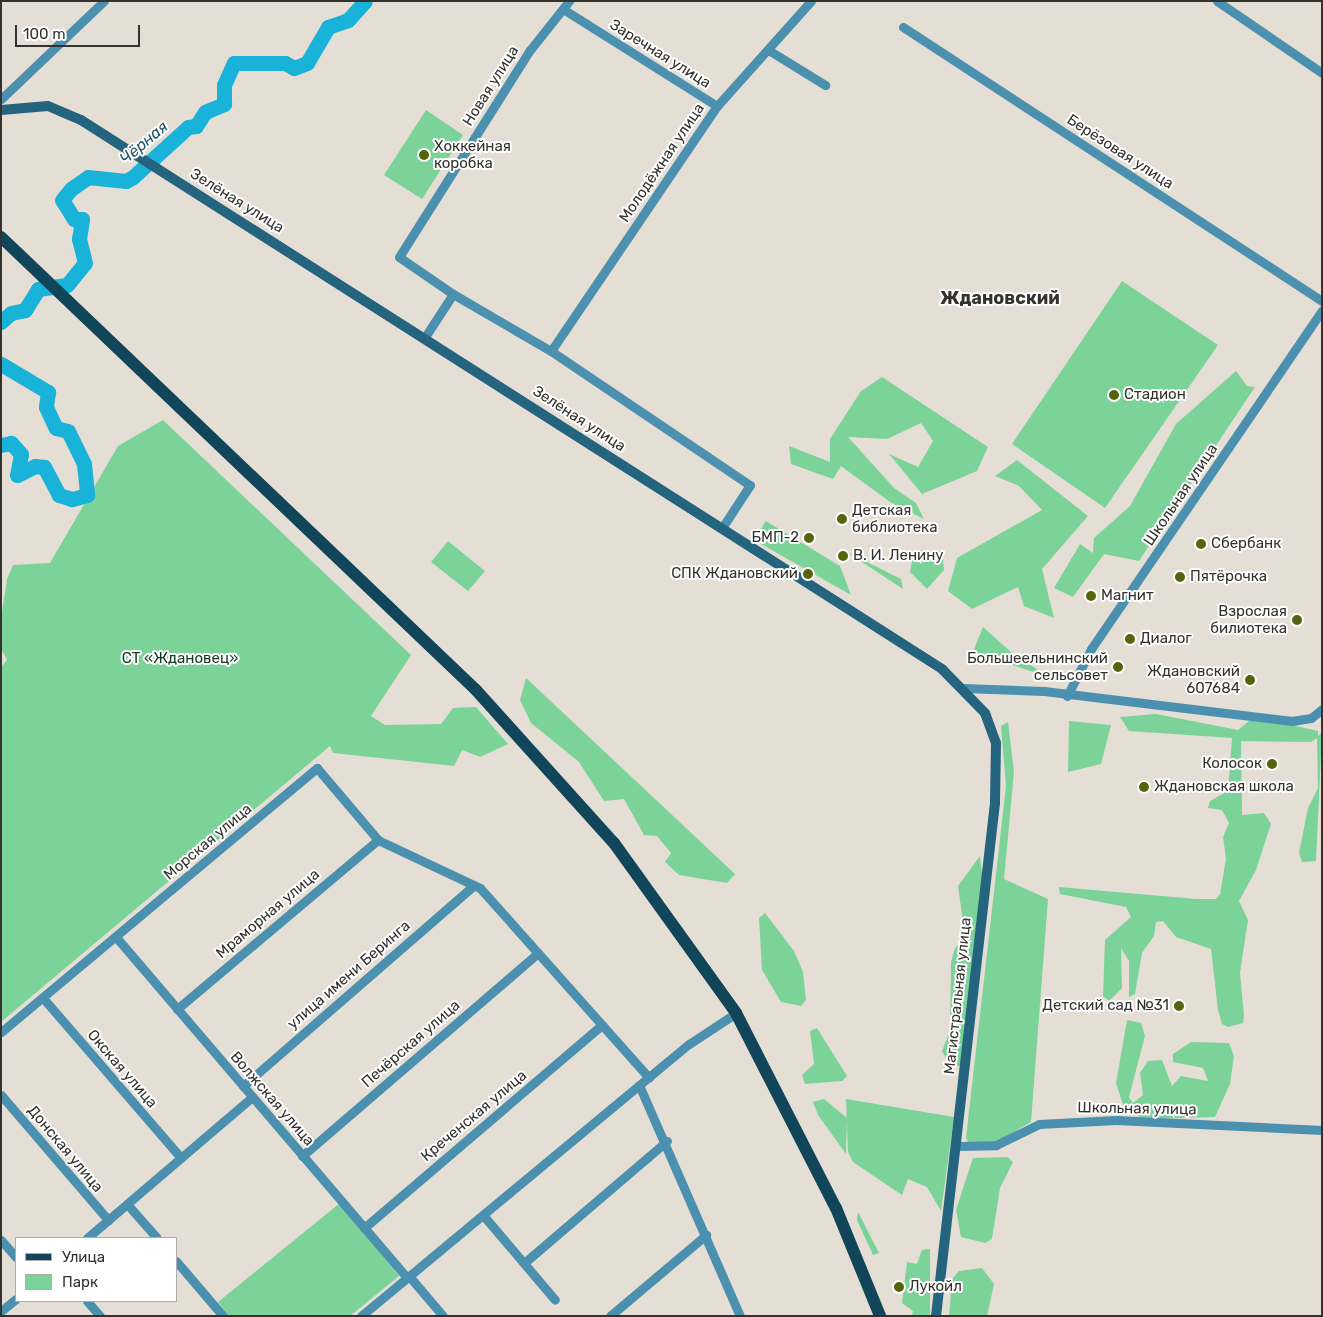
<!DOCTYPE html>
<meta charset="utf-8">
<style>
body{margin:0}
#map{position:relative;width:1323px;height:1317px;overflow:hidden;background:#e5ded5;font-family:Rubik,sans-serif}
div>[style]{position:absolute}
.green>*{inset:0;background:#7cd399}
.river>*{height:15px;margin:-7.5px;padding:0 7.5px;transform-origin:7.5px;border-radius:7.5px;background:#19b3d9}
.street>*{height:9px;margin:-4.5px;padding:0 4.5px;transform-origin:4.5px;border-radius:4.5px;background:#4b90af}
.secondary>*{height:10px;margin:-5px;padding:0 5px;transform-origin:5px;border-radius:5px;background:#25647e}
.primary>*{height:12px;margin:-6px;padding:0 6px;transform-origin:6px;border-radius:6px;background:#11455a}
.dots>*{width:14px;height:14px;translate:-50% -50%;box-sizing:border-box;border:2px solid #fff;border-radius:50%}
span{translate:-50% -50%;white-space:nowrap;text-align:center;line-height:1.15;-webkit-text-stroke:4px #fff;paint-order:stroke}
.street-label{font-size:15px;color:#34322e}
.poi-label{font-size:15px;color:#34322e}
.left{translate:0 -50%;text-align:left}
.right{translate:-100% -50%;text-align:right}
.park-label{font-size:15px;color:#113920}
.water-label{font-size:16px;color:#1e5565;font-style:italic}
.quarter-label{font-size:18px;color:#34322e;font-weight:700}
.frame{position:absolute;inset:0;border:2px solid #34322e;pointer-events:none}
.legend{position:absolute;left:15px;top:1237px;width:162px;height:65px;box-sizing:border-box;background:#fff;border:1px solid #aeadab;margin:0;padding:6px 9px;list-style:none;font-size:15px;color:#34322e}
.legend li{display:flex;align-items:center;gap:10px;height:25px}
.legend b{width:25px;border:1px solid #aeadab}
.scale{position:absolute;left:15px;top:25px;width:125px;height:22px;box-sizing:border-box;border:2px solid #34322e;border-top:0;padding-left:6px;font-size:15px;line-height:18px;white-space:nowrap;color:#34322e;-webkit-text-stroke:4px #fff;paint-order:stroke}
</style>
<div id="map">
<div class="green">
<div style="clip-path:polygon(426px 110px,463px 135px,422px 199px,384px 175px)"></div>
<div style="clip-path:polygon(1122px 281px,1218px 345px,1105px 508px,1012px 444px)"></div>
<div style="clip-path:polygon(1236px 371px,1247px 386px,1255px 387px,1139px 561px,1104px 554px,1073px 597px,1054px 588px,1080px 544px,1093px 553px,1094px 538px,1130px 506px,1176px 424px)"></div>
<div style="clip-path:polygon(882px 377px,988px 447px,977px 471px,922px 494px,889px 454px,918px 467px,933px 441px,921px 423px,887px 439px,848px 437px,894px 488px,916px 503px,924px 519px,890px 502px,841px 466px,833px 479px,791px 464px,789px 446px,830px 462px,830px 439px,861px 391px)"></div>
<div style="clip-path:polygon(163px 420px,411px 655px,371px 716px,385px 725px,441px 724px,453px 708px,476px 707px,508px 744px,480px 757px,462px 750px,454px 766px,333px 753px,330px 746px,1px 1022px,1px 667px,7px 660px,1px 648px,1px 619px,7px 579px,13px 565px,50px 563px,118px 446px)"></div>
<div style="clip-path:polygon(1017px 460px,1088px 516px,1042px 569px,1054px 618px,1024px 606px,1018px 587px,972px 609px,948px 591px,957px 558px,1042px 510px,1019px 486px,995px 476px)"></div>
<div style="clip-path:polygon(766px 521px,840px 566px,851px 595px,754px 540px)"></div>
<div style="clip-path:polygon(448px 541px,485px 571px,468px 591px,431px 562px)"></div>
<div style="clip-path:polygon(914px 550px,942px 551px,944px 570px,927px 589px,910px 572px)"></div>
<div style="clip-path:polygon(845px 551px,901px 579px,903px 589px)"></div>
<div style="clip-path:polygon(983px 627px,1012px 653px,1049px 677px,973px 652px)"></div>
<div style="clip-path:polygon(526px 678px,735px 874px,727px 883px,679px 875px,665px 862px,671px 853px,657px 836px,644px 835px,624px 799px,604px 801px,579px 762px,531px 723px,520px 700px)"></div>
<div style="clip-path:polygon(1156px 714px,1238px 730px,1249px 721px,1270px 720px,1318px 731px,1318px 736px,1322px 732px,1316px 861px,1302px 862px,1299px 853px,1308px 808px,1318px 788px,1317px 738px,1311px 742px,1241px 741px,1242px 815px,1264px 813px,1271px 824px,1256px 870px,1239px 901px,1248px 920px,1240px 973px,1244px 1016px,1243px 1023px,1228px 1027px,1222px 1024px,1218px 1010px,1211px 949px,1176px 937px,1163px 921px,1156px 922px,1154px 936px,1142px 953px,1135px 994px,1129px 997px,1129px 961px,1121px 948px,1122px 988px,1109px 1001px,1103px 996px,1105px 940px,1131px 917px,1126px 907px,1060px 894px,1059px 887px,1196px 899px,1216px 899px,1220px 894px,1226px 859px,1223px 837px,1229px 823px,1222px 810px,1208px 808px,1210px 801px,1228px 791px,1232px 738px,1129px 731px,1120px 717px)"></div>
<div style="clip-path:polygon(1069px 721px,1111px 725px,1101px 764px,1068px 772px)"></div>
<div style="clip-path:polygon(1008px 722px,1014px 772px,1004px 879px,1048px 899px,1031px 1122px,996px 1142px,969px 1144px,966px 1138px,1006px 786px,1001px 726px)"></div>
<div style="clip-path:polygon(980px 856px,983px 882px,961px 1066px,950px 1066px,942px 1051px,950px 1031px,951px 962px,955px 948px,969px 933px,963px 922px,958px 886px)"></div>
<div style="clip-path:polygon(765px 913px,794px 951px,803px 972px,806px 1000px,801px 1006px,781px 1002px,762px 970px,759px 918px)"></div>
<div style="clip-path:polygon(1127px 1020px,1141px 1023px,1145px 1036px,1129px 1097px,1133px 1103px,1143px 1095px,1140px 1073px,1148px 1061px,1162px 1060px,1172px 1086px,1181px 1076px,1208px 1081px,1203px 1068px,1173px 1062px,1173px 1054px,1191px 1042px,1229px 1043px,1234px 1056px,1230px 1084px,1215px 1117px,1145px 1119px,1125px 1111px,1116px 1083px)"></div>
<div style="clip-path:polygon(817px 1028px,847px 1076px,842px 1081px,805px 1084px,802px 1075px,814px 1064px,810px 1031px)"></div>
<div style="clip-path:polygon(824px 1099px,847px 1118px,846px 1154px,818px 1115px,813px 1102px)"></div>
<div style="clip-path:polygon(846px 1099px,954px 1117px,941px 1211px,927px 1187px,908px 1179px,902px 1195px,853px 1162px,848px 1152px)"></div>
<div style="clip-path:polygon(1008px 1157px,1013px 1162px,1000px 1188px,992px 1239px,985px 1243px,961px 1237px,956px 1210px,973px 1158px)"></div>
<div style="clip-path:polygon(340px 1203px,399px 1276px,350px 1316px,229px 1316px,218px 1302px)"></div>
<div style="clip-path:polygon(858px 1212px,879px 1253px,873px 1255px,857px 1220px)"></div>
<div style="clip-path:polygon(930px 1249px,930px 1316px,912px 1316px,913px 1311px,902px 1303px,907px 1262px,917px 1264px,922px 1250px)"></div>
<div style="clip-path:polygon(982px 1268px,994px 1284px,987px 1316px,949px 1316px,952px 1279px,959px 1271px)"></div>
</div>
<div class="river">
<div style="left:1px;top:322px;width:13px;rotate:-42deg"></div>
<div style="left:11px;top:313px;width:14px;rotate:-12deg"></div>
<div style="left:25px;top:310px;width:25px;rotate:-58deg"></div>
<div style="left:38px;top:289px;width:29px;rotate:-8deg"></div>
<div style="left:67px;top:285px;width:28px;rotate:-51deg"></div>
<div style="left:85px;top:263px;width:25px;rotate:-104deg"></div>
<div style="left:79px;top:239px;width:20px;rotate:-81deg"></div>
<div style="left:82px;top:219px;width:8px;rotate:180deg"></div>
<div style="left:74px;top:219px;width:22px;rotate:-122deg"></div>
<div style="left:62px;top:200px;width:14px;rotate:-51deg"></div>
<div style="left:71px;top:189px;width:21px;rotate:-35deg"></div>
<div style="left:88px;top:177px;width:38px;rotate:6deg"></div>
<div style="left:126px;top:181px;width:8px;rotate:-30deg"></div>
<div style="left:133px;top:177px;width:74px;rotate:-42.3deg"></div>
<div style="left:188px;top:127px;width:8px;rotate:-7deg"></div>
<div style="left:196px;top:126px;width:17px;rotate:-57deg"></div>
<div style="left:205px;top:112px;width:21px;rotate:-23deg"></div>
<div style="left:224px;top:104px;width:19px;rotate:-90deg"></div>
<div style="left:224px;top:85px;width:24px;rotate:-66deg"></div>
<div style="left:234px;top:63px;width:51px"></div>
<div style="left:285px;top:63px;width:10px;rotate:29deg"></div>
<div style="left:294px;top:68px;width:14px;rotate:-21deg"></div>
<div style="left:307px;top:63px;width:42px;rotate:-59.7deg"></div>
<div style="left:328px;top:27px;width:21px;rotate:-19deg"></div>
<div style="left:348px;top:20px;width:25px;rotate:-48deg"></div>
<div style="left:1px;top:364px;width:55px;rotate:30.8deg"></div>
<div style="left:48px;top:392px;width:15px;rotate:98deg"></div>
<div style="left:46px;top:407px;width:23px;rotate:65deg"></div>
<div style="left:56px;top:428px;width:12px;rotate:14deg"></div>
<div style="left:68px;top:431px;width:37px;rotate:64deg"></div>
<div style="left:84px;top:464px;width:31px;rotate:84deg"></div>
<div style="left:87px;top:495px;width:16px;rotate:165deg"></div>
<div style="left:72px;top:499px;width:14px;rotate:-163deg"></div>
<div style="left:59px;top:495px;width:32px;rotate:-118deg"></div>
<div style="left:44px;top:467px;width:9px;rotate:-174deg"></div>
<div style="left:35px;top:466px;width:20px;rotate:153deg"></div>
<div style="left:17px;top:475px;width:21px;rotate:-79deg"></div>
<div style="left:21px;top:454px;width:15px;rotate:-132deg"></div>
<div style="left:11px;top:443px;width:10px;rotate:169deg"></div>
</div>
<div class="street">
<div style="left:1217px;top:1px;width:127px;rotate:34.4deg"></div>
<div style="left:563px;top:9px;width:182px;rotate:32.2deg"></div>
<div style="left:903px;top:27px;width:501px;rotate:33.18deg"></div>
<div style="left:770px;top:51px;width:65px;rotate:31.7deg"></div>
<div style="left:1px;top:99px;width:142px;rotate:-43.6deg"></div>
<div style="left:453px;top:294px;width:65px;rotate:-145.6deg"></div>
<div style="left:399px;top:257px;width:245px;rotate:-57.7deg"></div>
<div style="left:530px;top:50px;width:63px;rotate:-51.5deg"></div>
<div style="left:425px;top:337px;width:51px;rotate:-56.9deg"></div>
<div style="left:453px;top:294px;width:113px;rotate:30.2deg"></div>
<div style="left:551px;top:351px;width:240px;rotate:34deg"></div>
<div style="left:750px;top:485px;width:51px;rotate:123.1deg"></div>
<div style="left:551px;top:351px;width:296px;rotate:-55.9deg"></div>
<div style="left:717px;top:106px;width:141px;rotate:-48.2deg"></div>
<div style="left:964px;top:688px;width:80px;rotate:2.1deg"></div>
<div style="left:1044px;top:691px;width:250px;rotate:6.9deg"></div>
<div style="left:1292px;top:721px;width:19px;rotate:-9deg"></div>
<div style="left:1311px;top:718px;width:14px;rotate:-39deg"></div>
<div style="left:1067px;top:696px;width:53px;rotate:-62.9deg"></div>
<div style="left:1091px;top:649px;width:410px;rotate:-55.7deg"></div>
<div style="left:116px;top:937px;width:448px;rotate:49.5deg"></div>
<div style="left:43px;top:998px;width:211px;rotate:49.2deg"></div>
<div style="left:177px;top:1009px;width:263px;rotate:-40.1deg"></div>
<div style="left:1px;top:1032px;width:412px;rotate:-39.9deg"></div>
<div style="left:317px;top:768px;width:94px;rotate:49.7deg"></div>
<div style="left:378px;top:840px;width:113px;rotate:25.2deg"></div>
<div style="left:480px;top:888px;width:254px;rotate:48.3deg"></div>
<div style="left:639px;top:1085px;width:252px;rotate:66.4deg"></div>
<div style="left:243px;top:1086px;width:306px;rotate:-41deg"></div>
<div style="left:1px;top:1095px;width:165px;rotate:49.4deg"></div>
<div style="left:957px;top:1146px;width:39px;rotate:-1deg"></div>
<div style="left:996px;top:1145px;width:48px;rotate:-26deg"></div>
<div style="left:1039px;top:1124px;width:77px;rotate:-3deg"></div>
<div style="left:1116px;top:1120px;width:206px;rotate:2.8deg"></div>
<div style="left:302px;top:1156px;width:311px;rotate:-40.7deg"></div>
<div style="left:127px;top:1204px;width:45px;rotate:48.6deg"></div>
<div style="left:483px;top:1215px;width:111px;rotate:49.7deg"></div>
<div style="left:364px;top:1228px;width:313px;rotate:-40.5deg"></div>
<div style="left:87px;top:1238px;width:217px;rotate:-40.5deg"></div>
<div style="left:1px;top:1240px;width:23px;rotate:49deg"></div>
<div style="left:176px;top:1261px;width:72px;rotate:49.5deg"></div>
<div style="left:524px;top:1263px;width:188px;rotate:-40.5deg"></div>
<div style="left:409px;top:1276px;width:52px;rotate:49.6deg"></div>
<div style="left:87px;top:1301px;width:20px;rotate:49deg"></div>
<div style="left:1px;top:1311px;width:19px;rotate:-39deg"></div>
<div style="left:361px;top:1316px;width:426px;rotate:-39.7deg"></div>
<div style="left:689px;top:1044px;width:56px;rotate:-33.4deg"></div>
<div style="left:610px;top:1316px;width:126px;rotate:-40.2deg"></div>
</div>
<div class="secondary">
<div style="left:1px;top:110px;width:47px;rotate:-4.9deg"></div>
<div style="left:48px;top:106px;width:36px;rotate:23deg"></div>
<div style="left:81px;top:120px;width:1021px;rotate:32.52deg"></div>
<div style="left:942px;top:669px;width:62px;rotate:45.7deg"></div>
<div style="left:985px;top:713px;width:32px;rotate:70deg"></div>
<div style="left:996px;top:743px;width:60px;rotate:91deg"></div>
<div style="left:995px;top:803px;width:516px;rotate:96.56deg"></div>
</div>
<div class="primary">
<div style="left:1px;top:237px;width:656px;rotate:43.64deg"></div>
<div style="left:476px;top:690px;width:206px;rotate:48deg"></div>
<div style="left:614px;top:843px;width:209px;rotate:54.3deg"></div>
<div style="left:736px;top:1013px;width:219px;rotate:62.9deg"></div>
<div style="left:836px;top:1208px;width:117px;rotate:67.8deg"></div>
</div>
<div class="dots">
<div style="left:424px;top:155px;background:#54640a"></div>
<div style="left:1114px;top:395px;background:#54640a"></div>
<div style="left:842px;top:519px;background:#54640a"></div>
<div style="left:809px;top:538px;background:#54640a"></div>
<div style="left:1201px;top:544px;background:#54640a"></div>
<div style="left:843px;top:556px;background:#54640a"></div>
<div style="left:808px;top:574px;background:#54640a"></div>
<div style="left:1180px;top:577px;background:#54640a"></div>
<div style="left:1091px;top:596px;background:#54640a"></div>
<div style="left:1297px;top:620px;background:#54640a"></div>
<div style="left:1130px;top:639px;background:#54640a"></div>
<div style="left:1118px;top:667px;background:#54640a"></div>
<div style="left:1250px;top:680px;background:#54640a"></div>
<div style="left:1272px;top:764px;background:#54640a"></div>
<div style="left:1144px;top:787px;background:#54640a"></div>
<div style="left:1179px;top:1006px;background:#54640a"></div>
<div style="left:899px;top:1287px;background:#54640a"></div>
</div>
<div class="street-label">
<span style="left:660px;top:54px;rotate:32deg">Заречная улица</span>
<span style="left:491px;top:86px;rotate:-58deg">Новая улица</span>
<span style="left:1120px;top:152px;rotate:33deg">Берёзовая улица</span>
<span style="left:662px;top:163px;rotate:-56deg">Молодёжная улица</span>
<span style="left:237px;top:201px;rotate:32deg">Зелёная улица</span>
<span style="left:579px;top:419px;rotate:33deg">Зелёная улица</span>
<span style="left:1181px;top:495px;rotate:-56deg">Школьная улица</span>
<span style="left:208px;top:842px;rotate:-40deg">Морская улица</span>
<span style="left:268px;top:914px;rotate:-40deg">Мраморная улица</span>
<span style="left:349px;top:975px;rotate:-41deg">улица имени Беринга</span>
<span style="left:958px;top:996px;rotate:-84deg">Магистральная улица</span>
<span style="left:411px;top:1044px;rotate:-41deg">Печёрская улица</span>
<span style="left:122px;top:1069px;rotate:49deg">Окская улица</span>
<span style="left:272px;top:1099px;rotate:49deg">Волжская улица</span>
<span style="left:1137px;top:1109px;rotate:1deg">Школьная улица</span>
<span style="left:474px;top:1116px;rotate:-40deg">Креченская улица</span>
<span style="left:65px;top:1149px;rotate:50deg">Донская улица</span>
</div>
<div class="poi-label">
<span class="left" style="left:434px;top:155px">Хоккейная<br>коробка</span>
<span class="left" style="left:1124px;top:395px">Стадион</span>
<span class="left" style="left:852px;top:519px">Детская<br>библиотека</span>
<span class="right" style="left:799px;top:538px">БМП-2</span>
<span class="left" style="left:1211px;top:544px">Сбербанк</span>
<span class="left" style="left:853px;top:556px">В. И. Ленину</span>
<span class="right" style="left:798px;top:574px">СПК Ждановский</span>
<span class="left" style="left:1190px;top:577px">Пятёрочка</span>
<span class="left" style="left:1101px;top:596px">Магнит</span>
<span class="right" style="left:1287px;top:620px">Взрослая<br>билиотека</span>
<span class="left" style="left:1140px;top:639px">Диалог</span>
<span class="right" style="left:1108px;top:667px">Большеельнинский<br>сельсовет</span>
<span class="right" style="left:1240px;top:680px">Ждановский<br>607684</span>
<span class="right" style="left:1262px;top:764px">Колосок</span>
<span class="left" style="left:1154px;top:787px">Ждановская школа</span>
<span class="right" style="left:1169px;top:1006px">Детский сад №31</span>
<span class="left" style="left:909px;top:1287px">Лукойл</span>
</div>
<div class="park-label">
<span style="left:180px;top:659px">СТ «Ждановец»</span>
</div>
<div class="water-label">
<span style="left:144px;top:143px;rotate:-40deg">Чёрная</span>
</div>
<div class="quarter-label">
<span style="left:1000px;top:298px">Ждановский</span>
</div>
<div class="frame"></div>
<ul class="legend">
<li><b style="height:6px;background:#11455a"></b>Улица</li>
<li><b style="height:14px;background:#7cd399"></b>Парк</li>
</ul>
<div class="scale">100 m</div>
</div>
